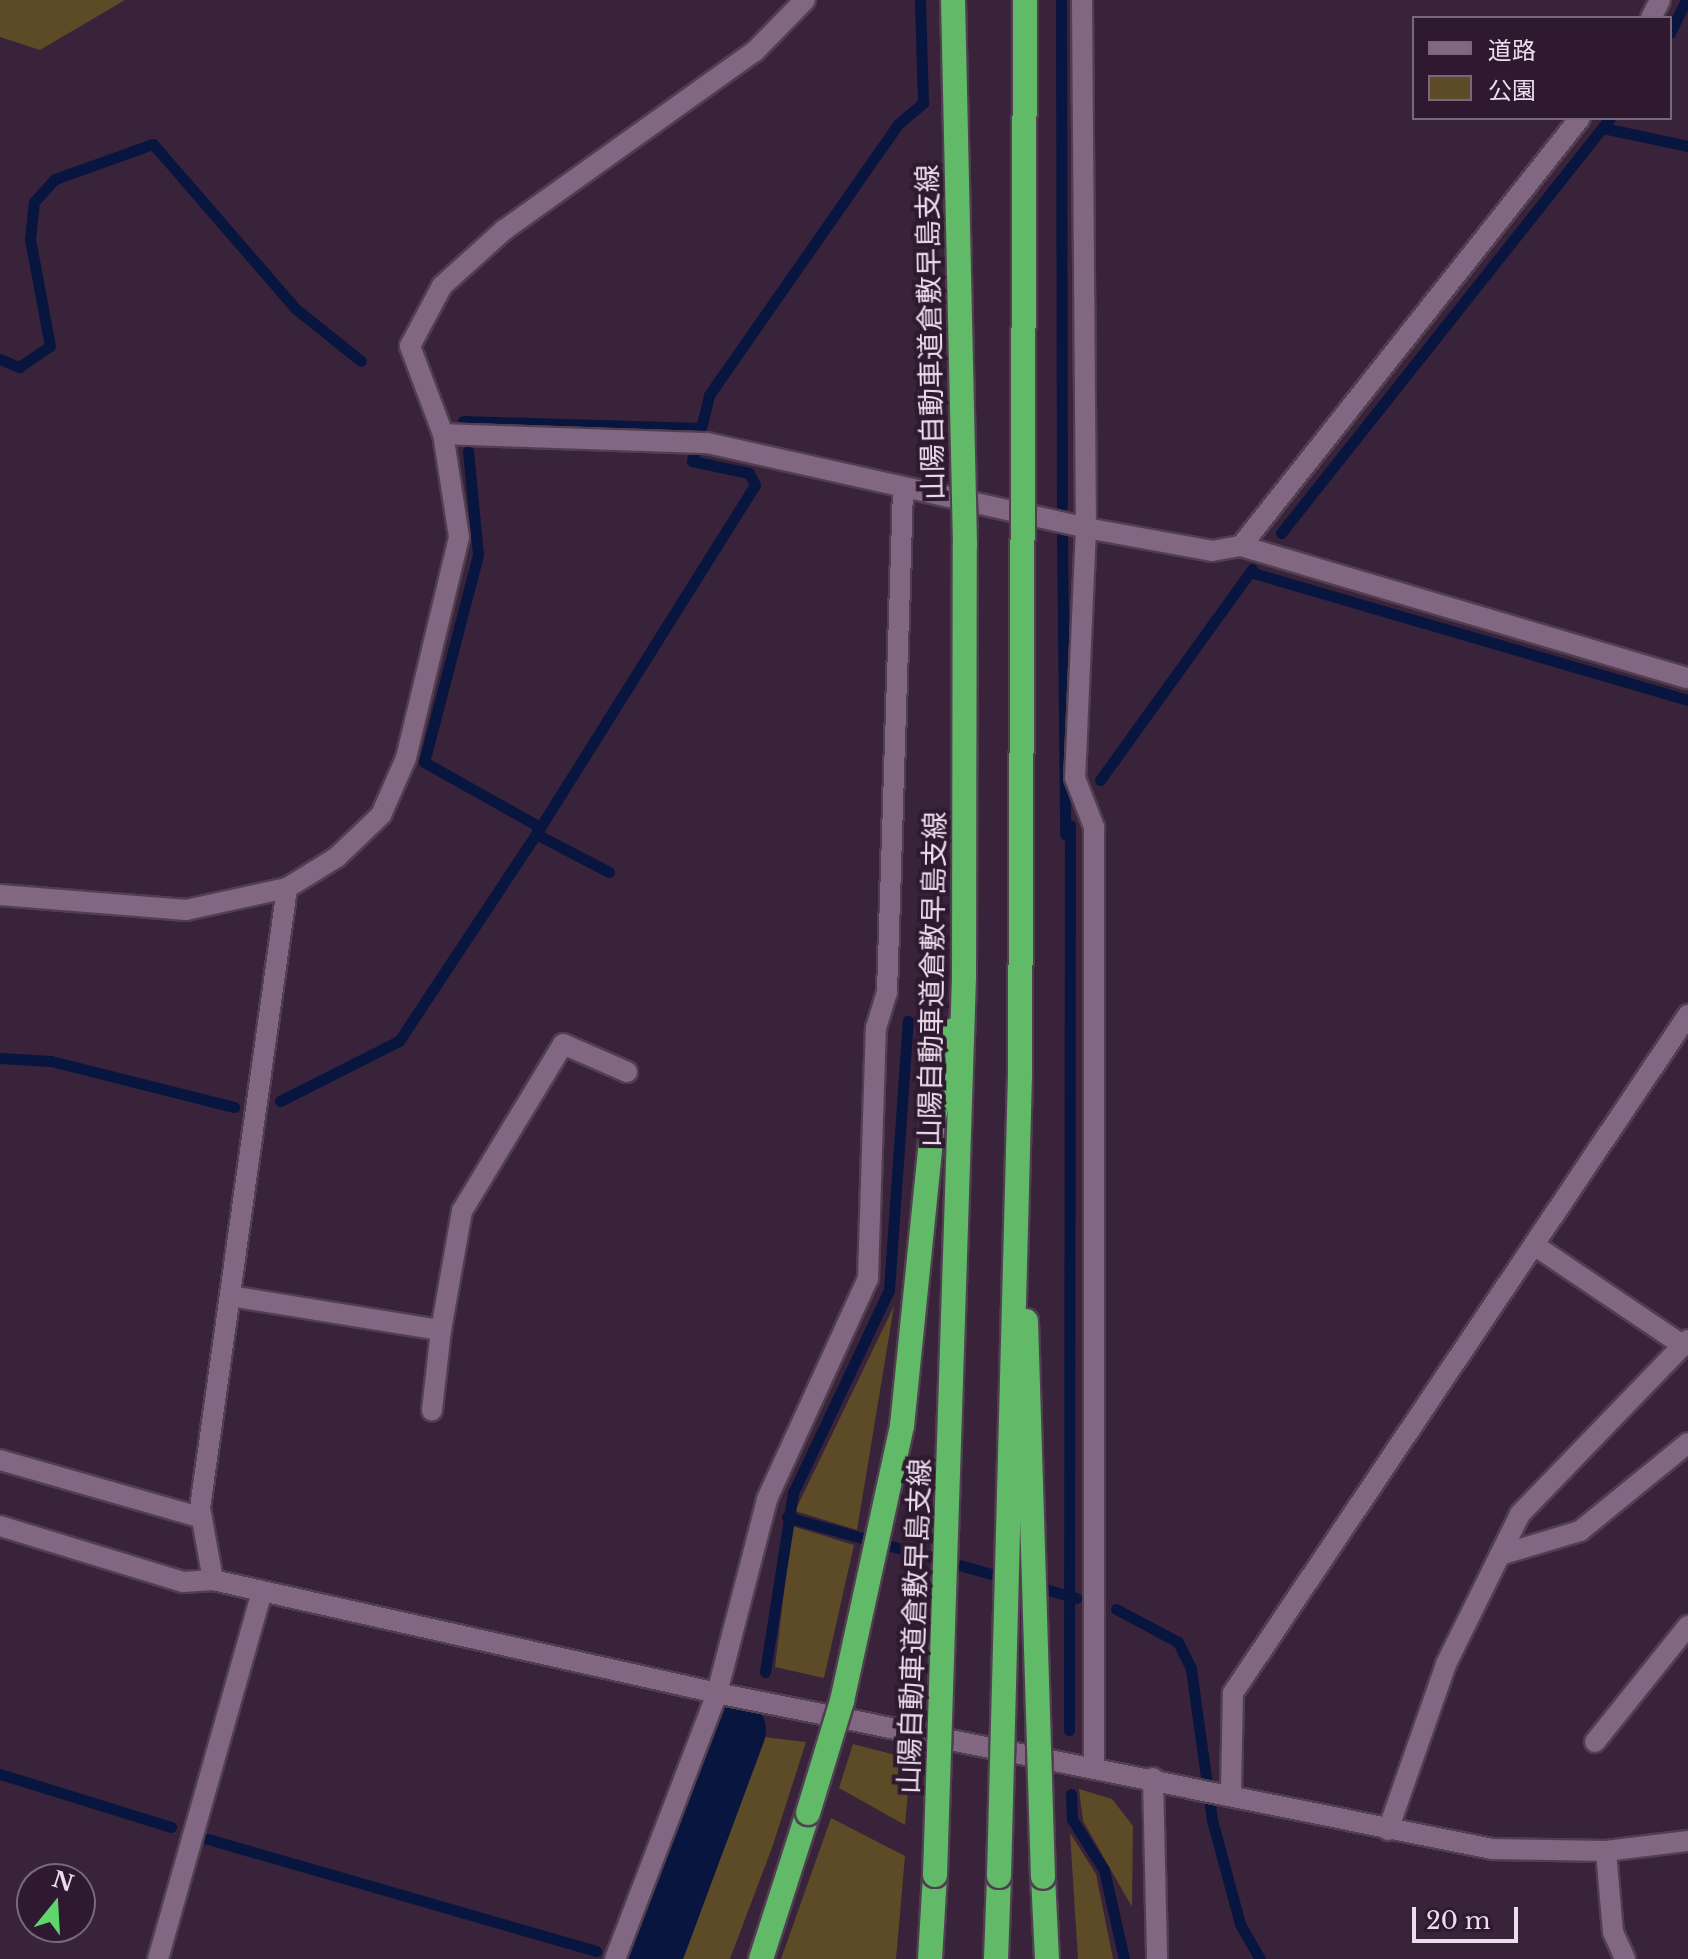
<!DOCTYPE html>
<meta charset="utf-8">
<style>
body{margin:0}
#map{position:relative;width:1688px;height:1959px;overflow:hidden;background:#39233a;font-family:"Libre Baskerville","Noto Sans JP",serif}
div>[style]{position:absolute}
.green>*{inset:0;background:#5c4b26}
.stream>*{height:11px;margin:-5.5px;padding:0 5.5px;transform-origin:5.5px;border-radius:5.5px;background:#07153f}
.river>*{height:64px;margin:-32px;padding:0 32px;transform-origin:32px;border-radius:32px;background:#07153f}
.roads{filter:drop-shadow(2px 0 #513e51) drop-shadow(-2px 0 #513e51) drop-shadow(0 2px #513e51) drop-shadow(0 -2px #513e51)}
.street>*{height:20px;margin:-10px;padding:0 10px;transform-origin:10px;border-radius:10px;background:#816781}
.secondary>*{height:20px;margin:-10px;padding:0 10px;transform-origin:10px;border-radius:10px;background:#816781}
.highway>*{height:24px;margin:-12px;padding:0 12px;transform-origin:12px;border-radius:12px;background:#60ba67}
.bridges{filter:drop-shadow(2px 0 #513e51) drop-shadow(-2px 0 #513e51) drop-shadow(0 2px #513e51) drop-shadow(0 -2px #513e51)}
.highway-bridge>*{height:24px;margin:-12px;padding:0 12px;transform-origin:12px;border-radius:12px;background:#60ba67}
span{translate:-50% -50%;white-space:nowrap;text-align:center;line-height:1.15;-webkit-text-stroke:8px #2f1930;paint-order:stroke}
.street-label{font-size:28px;color:#ebddeb}
.legend{position:absolute;left:1412px;top:16px;width:260px;height:104px;box-sizing:border-box;background:#2f1930;border:2px solid #7a677b;margin:0;padding:10px 14px;list-style:none;font-size:24px;color:#ebddeb}
.legend li{display:flex;align-items:center;gap:16px;height:40px}
.legend b{width:40px;border:2px solid #7a677b}
.north{position:absolute;left:16px;top:1863px;width:80px;height:80px;box-sizing:border-box;background:#2f1930;border:2px solid #7a677b;border-radius:50%;rotate:18deg;font-size:22px;font-weight:700;line-height:32px;text-align:center;color:#ebddeb}
.north::after{content:'';display:block;margin:auto;width:28px;height:36px;background:#5fd56b;clip-path:polygon(50% 0,100% 100%,50% 72%,0 100%)}
.scale{position:absolute;left:1412px;top:1907px;width:106px;height:36px;box-sizing:border-box;border:4px solid #ebddeb;border-top:0;padding-left:10px;font-size:24px;line-height:28px;white-space:nowrap;color:#ebddeb;-webkit-text-stroke:6px #2f1930;paint-order:stroke}
</style>
<div id="map">
<div class="green">
<div style="clip-path:polygon(0 0,125px 0,40px 50px,0 37px)"></div>
<div style="clip-path:polygon(894px 1306px,857px 1530px,795px 1511px)"></div>
<div style="clip-path:polygon(792px 1526px,854px 1545px,824px 1678px,775px 1667px)"></div>
<div style="clip-path:polygon(748px 1735px,806px 1742px,773px 1845px,730px 1959px,669px 1959px)"></div>
<div style="clip-path:polygon(853px 1744px,911px 1759px,905px 1825px,839px 1788px)"></div>
<div style="clip-path:polygon(1079px 1789px,1112px 1799px,1133px 1826px,1132px 1907px,1083px 1821px)"></div>
<div style="clip-path:polygon(831px 1818px,905px 1856px,896px 1959px,781px 1959px)"></div>
<div style="clip-path:polygon(1070px 1833px,1096px 1874px,1113px 1959px,1078px 1959px)"></div>
</div>
<div class="stream">
<div style="left:1061px;top:0;width:506px;rotate:89.89deg"></div>
<div style="left:1670px;top:33px;width:37px;rotate:-64deg"></div>
<div style="left:1603px;top:128px;width:87px;rotate:12deg"></div>
<div style="left:0;top:359px;width:21px;rotate:23deg"></div>
<div style="left:19px;top:367px;width:37px;rotate:-34deg"></div>
<div style="left:50px;top:346px;width:109px;rotate:-100.6deg"></div>
<div style="left:30px;top:239px;width:37px;rotate:-84deg"></div>
<div style="left:34px;top:202px;width:31px;rotate:-48deg"></div>
<div style="left:55px;top:179px;width:104px;rotate:-19.7deg"></div>
<div style="left:153px;top:144px;width:218px;rotate:49.1deg"></div>
<div style="left:296px;top:309px;width:83px;rotate:38.7deg"></div>
<div style="left:463px;top:421px;width:238px;rotate:1.7deg"></div>
<div style="left:700px;top:432px;width:38px;rotate:-76deg"></div>
<div style="left:709px;top:395px;width:330px;rotate:-55.1deg"></div>
<div style="left:898px;top:124px;width:33px;rotate:-40deg"></div>
<div style="left:923px;top:103px;width:103px;rotate:-91.7deg"></div>
<div style="left:468px;top:451px;width:104px;rotate:84.5deg"></div>
<div style="left:478px;top:555px;width:214px;rotate:104.6deg"></div>
<div style="left:424px;top:762px;width:133px;rotate:29.3deg"></div>
<div style="left:1062px;top:532px;width:302px;rotate:89.4deg"></div>
<div style="left:1281px;top:533px;width:530px;rotate:-51.59deg"></div>
<div style="left:1250px;top:572px;width:456px;rotate:16.3deg"></div>
<div style="left:1100px;top:780px;width:260px;rotate:-54.2deg"></div>
<div style="left:609px;top:872px;width:82px;rotate:-152.5deg"></div>
<div style="left:536px;top:834px;width:412px;rotate:-57.9deg"></div>
<div style="left:755px;top:485px;width:13px;rotate:-117deg"></div>
<div style="left:749px;top:473px;width:58px;rotate:-168.1deg"></div>
<div style="left:692px;top:461px;width:10px;rotate:-79deg"></div>
<div style="left:0;top:1058px;width:51px;rotate:3.4deg"></div>
<div style="left:51px;top:1061px;width:189px;rotate:14.1deg"></div>
<div style="left:280px;top:1101px;width:133px;rotate:-26.8deg"></div>
<div style="left:399px;top:1041px;width:248px;rotate:-56.5deg"></div>
<div style="left:787px;top:1517px;width:227px;rotate:15.6deg"></div>
<div style="left:1034px;top:1586px;width:44px;rotate:15.9deg"></div>
<div style="left:1116px;top:1609px;width:70px;rotate:28deg"></div>
<div style="left:1178px;top:1642px;width:30px;rotate:64deg"></div>
<div style="left:1191px;top:1669px;width:152px;rotate:82.1deg"></div>
<div style="left:1212px;top:1820px;width:108px;rotate:74.9deg"></div>
<div style="left:1240px;top:1924px;width:40px;rotate:60.3deg"></div>
<div style="left:765px;top:1672px;width:181px;rotate:-81.1deg"></div>
<div style="left:793px;top:1493px;width:225px;rotate:-64.7deg"></div>
<div style="left:889px;top:1290px;width:270px;rotate:-86deg"></div>
<div style="left:1069px;top:1730px;width:905px;rotate:-89.94deg"></div>
<div style="left:0;top:1774px;width:179px;rotate:17.2deg"></div>
<div style="left:1071px;top:1794px;width:25px;rotate:88deg"></div>
<div style="left:1072px;top:1819px;width:60px;rotate:57.9deg"></div>
<div style="left:1104px;top:1870px;width:91px;rotate:77.3deg"></div>
<div style="left:208px;top:1839px;width:404px;rotate:16.1deg"></div>
</div>
<div class="river">
<div style="left:649px;top:1959px;width:244px;rotate:-69.6deg"></div>
</div>
<div class="roads">
<div class="street">
<div style="left:1082px;top:0;width:528px;rotate:89.57deg"></div>
<div style="left:1086px;top:528px;width:250px;rotate:92.5deg"></div>
<div style="left:1075px;top:778px;width:53px;rotate:68.8deg"></div>
<div style="left:1094px;top:827px;width:940px;rotate:90deg"></div>
<div style="left:1651px;top:18px;width:20px;rotate:-63deg"></div>
<div style="left:443px;top:434px;width:264px;rotate:2deg"></div>
<div style="left:707px;top:443px;width:388px;rotate:12.6deg"></div>
<div style="left:1086px;top:528px;width:128px;rotate:10.3deg"></div>
<div style="left:1212px;top:551px;width:29px;rotate:-10deg"></div>
<div style="left:1241px;top:546px;width:466px;rotate:16.5deg"></div>
<div style="left:1241px;top:546px;width:546px;rotate:-51.62deg"></div>
<div style="left:0;top:895px;width:187px;rotate:4.6deg"></div>
<div style="left:186px;top:910px;width:103px;rotate:-12.3deg"></div>
<div style="left:287px;top:888px;width:59px;rotate:-31.8deg"></div>
<div style="left:337px;top:857px;width:61px;rotate:-43.7deg"></div>
<div style="left:381px;top:815px;width:62px;rotate:-66.3deg"></div>
<div style="left:406px;top:758px;width:227px;rotate:-76.5deg"></div>
<div style="left:459px;top:537px;width:104px;rotate:-98.8deg"></div>
<div style="left:443px;top:434px;width:94px;rotate:-110.6deg"></div>
<div style="left:410px;top:346px;width:68px;rotate:-61.9deg"></div>
<div style="left:442px;top:286px;width:84px;rotate:-42.1deg"></div>
<div style="left:504px;top:230px;width:307px;rotate:-35.5deg"></div>
<div style="left:754px;top:52px;width:73px;rotate:-45.6deg"></div>
<div style="left:1534px;top:1245px;width:181px;rotate:34deg"></div>
<div style="left:230px;top:1296px;width:214px;rotate:9.2deg"></div>
<div style="left:441px;top:1330px;width:81px;rotate:96.4deg"></div>
<div style="left:441px;top:1330px;width:121px;rotate:-80deg"></div>
<div style="left:462px;top:1211px;width:195px;rotate:-58.8deg"></div>
<div style="left:563px;top:1044px;width:70px;rotate:23.6deg"></div>
<div style="left:0;top:1460px;width:210px;rotate:16deg"></div>
<div style="left:0;top:1526px;width:191px;rotate:17deg"></div>
<div style="left:183px;top:1582px;width:30px;rotate:-4deg"></div>
<div style="left:213px;top:1580px;width:73px;rotate:-100.2deg"></div>
<div style="left:200px;top:1508px;width:626px;rotate:-82.01deg"></div>
<div style="left:1500px;top:1555px;width:84px;rotate:-16.7deg"></div>
<div style="left:1580px;top:1531px;width:139px;rotate:-39.2deg"></div>
<div style="left:1595px;top:1742px;width:149px;rotate:-51.3deg"></div>
<div style="left:1153px;top:1778px;width:181px;rotate:88.7deg"></div>
<div style="left:1231px;top:1793px;width:100px;rotate:-88.9deg"></div>
<div style="left:1233px;top:1693px;width:817px;rotate:-56.13deg"></div>
<div style="left:1388px;top:1830px;width:176px;rotate:-70.7deg"></div>
<div style="left:1446px;top:1664px;width:167px;rotate:-63.7deg"></div>
<div style="left:1520px;top:1514px;width:242px;rotate:-46deg"></div>
<div style="left:1606px;top:1851px;width:81px;rotate:85.1deg"></div>
<div style="left:1613px;top:1932px;width:30px;rotate:66deg"></div>
<div style="left:158px;top:1959px;width:377px;rotate:-74.2deg"></div>
<div style="left:615px;top:1959px;width:285px;rotate:-69deg"></div>
<div style="left:717px;top:1693px;width:200px;rotate:-75.5deg"></div>
<div style="left:767px;top:1499px;width:243px;rotate:-65.4deg"></div>
<div style="left:868px;top:1278px;width:250px;rotate:-88.2deg"></div>
<div style="left:876px;top:1028px;width:37px;rotate:-73deg"></div>
<div style="left:887px;top:993px;width:504px;rotate:-88.18deg"></div>
</div>
<div class="secondary">
<div style="left:213px;top:1580px;width:517px;rotate:12.64deg"></div>
<div style="left:717px;top:1693px;width:791px;rotate:11.38deg"></div>
<div style="left:1492px;top:1849px;width:114px;rotate:1deg"></div>
<div style="left:1606px;top:1851px;width:83px;rotate:-7deg"></div>
</div>
<div class="highway">
<div style="left:1043px;top:1877px;width:82px;rotate:87.2deg"></div>
<div style="left:761px;top:1959px;width:153px;rotate:-72.2deg"></div>
<div style="left:930px;top:1959px;width:84px;rotate:-86.6deg"></div>
<div style="left:996px;top:1959px;width:83px;rotate:-87.9deg"></div>
</div>
</div>
<div class="bridges">
<div class="highway-bridge">
<div style="left:1026px;top:1321px;width:556px;rotate:88.25deg"></div>
<div style="left:808px;top:1813px;width:117px;rotate:-73.1deg"></div>
<div style="left:842px;top:1701px;width:281px;rotate:-77.7deg"></div>
<div style="left:902px;top:1426px;width:306px;rotate:-84.2deg"></div>
<div style="left:933px;top:1122px;width:94px;rotate:-77.7deg"></div>
<div style="left:935px;top:1875px;width:899px;rotate:-88.15deg"></div>
<div style="left:964px;top:976px;width:431px;rotate:-89.9deg"></div>
<div style="left:965px;top:545px;width:545px;rotate:-91.26deg"></div>
<div style="left:999px;top:1876px;width:801px;rotate:-88.5deg"></div>
<div style="left:1020px;top:1075px;width:1075px;rotate:-89.73deg"></div>
</div>
</div>
<div class="street-label">
<span style="left:931px;top:332px;rotate:-91deg">山陽自動車道倉敷早島支線</span>
<span style="left:933px;top:979px;rotate:-89deg">山陽自動車道倉敷早島支線</span>
<span style="left:915px;top:1626px;rotate:-88deg">山陽自動車道倉敷早島支線</span>
</div>
<ul class="legend">
<li><b style="height:10px;background:#816781"></b>道路</li>
<li><b style="height:22px;background:#5c4b26"></b>公園</li>
</ul>
<div class="north">N</div>
<div class="scale">20 m</div>
</div>
